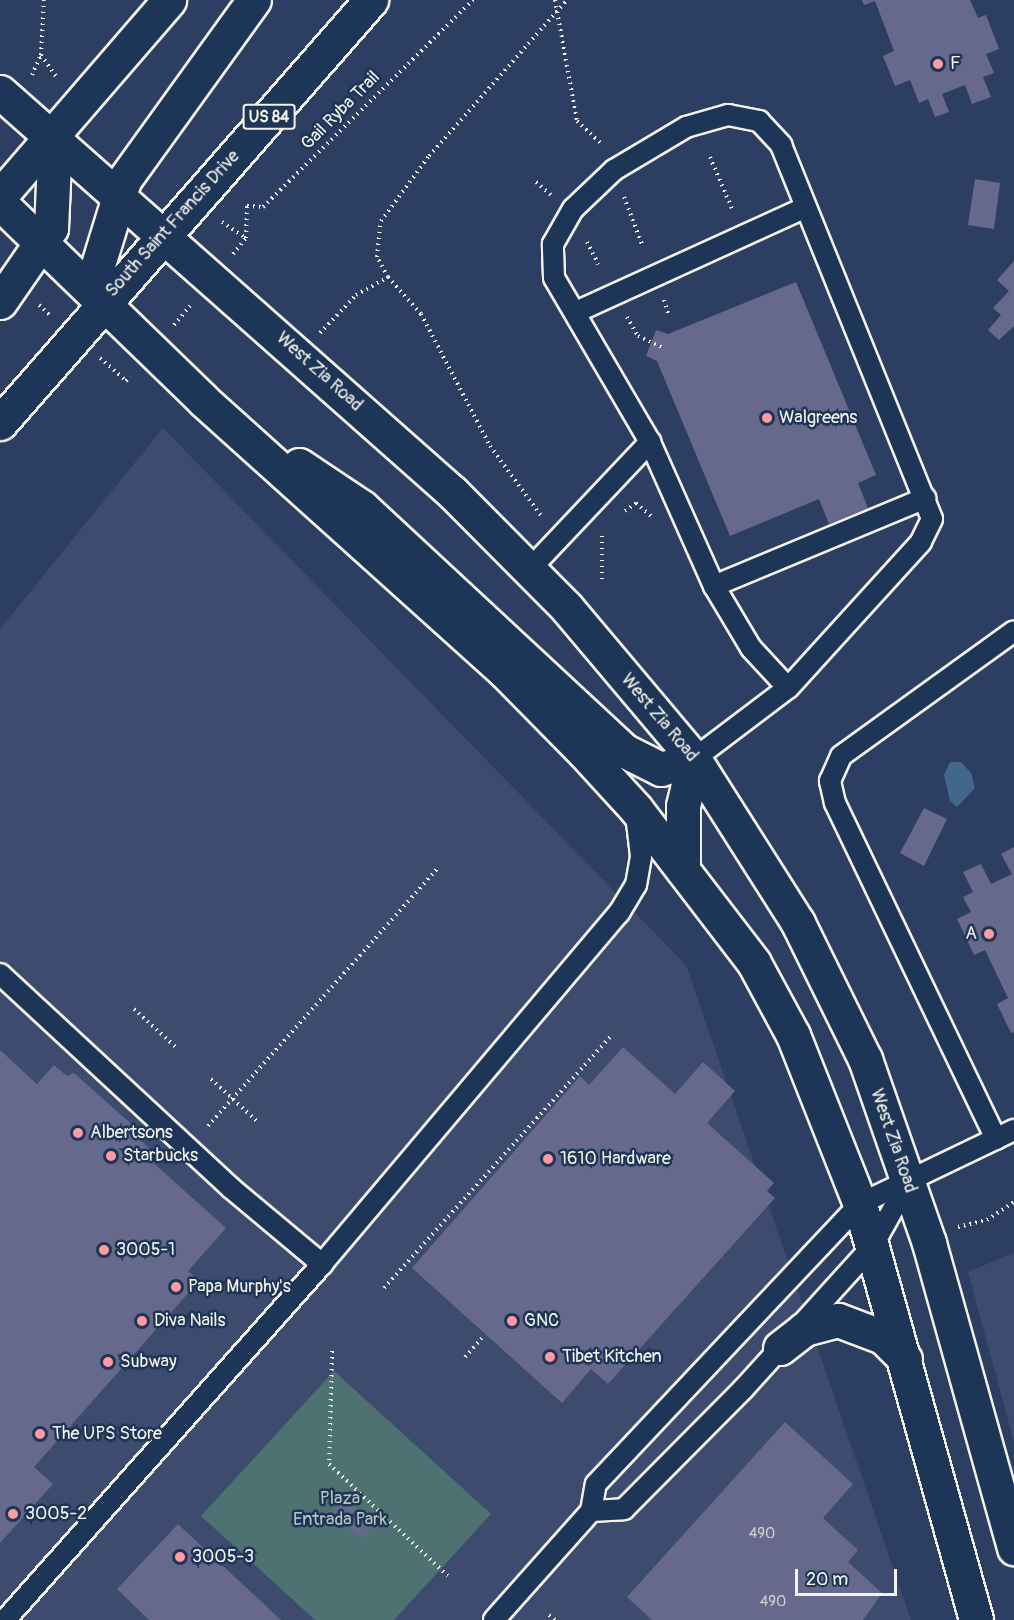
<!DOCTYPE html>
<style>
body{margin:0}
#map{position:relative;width:1014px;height:1620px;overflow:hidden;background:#2c3f62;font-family:Pangolin,sans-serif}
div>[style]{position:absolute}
.built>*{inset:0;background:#3d4b6f}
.green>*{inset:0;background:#4e7172}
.water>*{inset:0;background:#43678a}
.building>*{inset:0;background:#66688c}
.path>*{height:4px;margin-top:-2px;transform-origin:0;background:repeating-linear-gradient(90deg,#f4f1e8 0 1.5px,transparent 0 6px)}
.roads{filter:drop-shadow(2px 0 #f4f1e8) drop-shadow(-2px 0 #f4f1e8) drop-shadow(0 2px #f4f1e8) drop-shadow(0 -2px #f4f1e8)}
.lane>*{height:20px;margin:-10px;padding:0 10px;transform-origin:10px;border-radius:10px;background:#1d3557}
.secondary>*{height:33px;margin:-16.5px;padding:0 16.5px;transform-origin:16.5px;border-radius:16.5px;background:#1d3557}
.highway>*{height:33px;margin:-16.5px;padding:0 16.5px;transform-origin:16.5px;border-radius:16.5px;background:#1d3557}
.dots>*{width:16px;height:16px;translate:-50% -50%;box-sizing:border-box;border:3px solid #1d3557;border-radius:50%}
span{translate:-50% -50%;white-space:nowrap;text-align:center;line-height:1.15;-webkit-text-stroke:5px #1d3557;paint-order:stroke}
.number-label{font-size:15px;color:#d0cfd1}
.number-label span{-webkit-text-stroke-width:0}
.shield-label span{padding:2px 4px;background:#1d3557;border:2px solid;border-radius:4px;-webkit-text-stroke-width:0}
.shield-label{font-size:16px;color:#f4f1e8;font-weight:700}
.poi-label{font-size:18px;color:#f4f1e8}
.left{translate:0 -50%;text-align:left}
.right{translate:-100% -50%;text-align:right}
.street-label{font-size:18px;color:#f4f1e8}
.park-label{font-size:18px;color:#bac4bf}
.scale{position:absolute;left:795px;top:1569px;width:102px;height:27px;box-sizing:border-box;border:3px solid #f4f1e8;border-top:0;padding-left:8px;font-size:18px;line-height:21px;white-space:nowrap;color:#f4f1e8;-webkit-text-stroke:4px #1d3557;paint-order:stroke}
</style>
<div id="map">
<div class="built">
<div style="clip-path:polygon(163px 428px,686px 965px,911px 1620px,0 1620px,0 629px)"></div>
<div style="clip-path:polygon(1014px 1253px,1014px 1442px,968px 1272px)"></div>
</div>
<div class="green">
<div style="clip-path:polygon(334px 1371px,491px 1514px,394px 1620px,315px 1620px,201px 1516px)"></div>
</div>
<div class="water">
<div style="clip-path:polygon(950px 762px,961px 762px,971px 773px,975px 788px,957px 807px,950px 801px,944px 775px)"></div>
</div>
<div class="building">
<div style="clip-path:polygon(862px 0,970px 0,978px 18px,986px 15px,999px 49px,986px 54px,994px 73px,983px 77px,991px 97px,972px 104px,965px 85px,942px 94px,949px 112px,935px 117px,928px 99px,919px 103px,910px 80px,895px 86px,883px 56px,894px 51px,875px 1px,864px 5px)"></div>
<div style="clip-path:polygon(975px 179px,1000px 183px,994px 229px,968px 225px)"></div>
<div style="clip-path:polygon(1014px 261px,1014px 326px,999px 340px,988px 330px,1001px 315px,993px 308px,1009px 291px,997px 280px)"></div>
<div style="clip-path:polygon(796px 282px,876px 475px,858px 483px,868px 508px,829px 524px,819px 499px,730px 536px,657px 361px,646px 356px,656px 330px,668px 334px)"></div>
<div style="clip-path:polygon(924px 808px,947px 819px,924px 866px,900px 853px)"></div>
<div style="clip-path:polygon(1014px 847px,1014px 1032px,1011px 1033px,997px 1004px,1008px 998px,985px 950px,974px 955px,957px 919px,971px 912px,963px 897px,973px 892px,963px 872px,981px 864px,991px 884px,1012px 874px,1001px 854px)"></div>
<div style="clip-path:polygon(623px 1047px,675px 1094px,703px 1062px,735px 1091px,707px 1123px,774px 1183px,767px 1191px,775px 1198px,608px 1384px,591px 1369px,562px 1403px,412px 1268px,580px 1076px,589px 1085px)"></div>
<div style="clip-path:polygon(0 1050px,37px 1084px,54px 1065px,67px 1076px,74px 1073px,137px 1129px,133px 1133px,153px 1152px,148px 1158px,226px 1228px,188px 1271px,199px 1281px,34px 1467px,53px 1484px,0 1543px)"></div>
<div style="clip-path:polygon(785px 1422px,853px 1484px,823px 1518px,858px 1550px,848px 1562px,882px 1593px,863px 1620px,652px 1620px,627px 1597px)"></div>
<div style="clip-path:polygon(346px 1498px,375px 1525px,361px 1539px,332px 1512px)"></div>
<div style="clip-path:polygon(178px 1524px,281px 1620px,149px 1620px,117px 1589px)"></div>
</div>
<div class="path">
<div style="left:555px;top:0;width:123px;rotate:79.7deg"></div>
<div style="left:577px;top:121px;width:35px;rotate:43deg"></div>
<div style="left:41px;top:55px;width:29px;rotate:55deg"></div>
<div style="left:32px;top:75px;width:22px;rotate:-66deg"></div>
<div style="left:41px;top:55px;width:55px;rotate:-86.9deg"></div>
<div style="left:710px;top:157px;width:59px;rotate:66.9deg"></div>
<div style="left:536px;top:182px;width:20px;rotate:41deg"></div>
<div style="left:624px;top:197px;width:53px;rotate:69.2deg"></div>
<div style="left:222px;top:222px;width:29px;rotate:34deg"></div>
<div style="left:246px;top:238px;width:32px;rotate:-88deg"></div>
<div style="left:247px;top:206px;width:16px;rotate:4deg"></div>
<div style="left:263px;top:207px;width:295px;rotate:-44.6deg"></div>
<div style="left:587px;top:242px;width:25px;rotate:63deg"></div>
<div style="left:233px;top:254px;width:21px;rotate:-51deg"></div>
<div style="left:388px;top:277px;width:23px;rotate:-119deg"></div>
<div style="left:377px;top:257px;width:36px;rotate:-84deg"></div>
<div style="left:381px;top:221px;width:81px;rotate:-53.6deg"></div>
<div style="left:429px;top:156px;width:208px;rotate:-48.5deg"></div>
<div style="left:664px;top:300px;width:14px;rotate:73deg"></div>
<div style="left:39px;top:305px;width:16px;rotate:43deg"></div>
<div style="left:627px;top:317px;width:22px;rotate:60deg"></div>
<div style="left:638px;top:336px;width:26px;rotate:25deg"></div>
<div style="left:174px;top:325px;width:25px;rotate:-50deg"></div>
<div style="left:320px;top:333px;width:52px;rotate:-46.5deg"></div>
<div style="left:356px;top:295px;width:37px;rotate:-29deg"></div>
<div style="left:388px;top:277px;width:50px;rotate:48.3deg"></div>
<div style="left:421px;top:314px;width:149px;rotate:62.4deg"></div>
<div style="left:490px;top:446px;width:88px;rotate:53.8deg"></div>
<div style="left:100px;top:358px;width:35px;rotate:41deg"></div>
<div style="left:126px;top:381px;width:6px;rotate:-45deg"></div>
<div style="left:625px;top:511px;width:14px;rotate:-36deg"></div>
<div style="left:636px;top:503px;width:20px;rotate:41deg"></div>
<div style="left:602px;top:579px;width:43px;rotate:-90deg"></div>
<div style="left:134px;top:1009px;width:59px;rotate:42.3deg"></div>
<div style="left:211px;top:1079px;width:64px;rotate:42.5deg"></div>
<div style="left:208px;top:1126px;width:344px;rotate:-48.3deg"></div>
<div style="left:958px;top:1227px;width:30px;rotate:-14deg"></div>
<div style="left:987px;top:1220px;width:32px;rotate:-34deg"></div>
<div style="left:384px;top:1288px;width:338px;rotate:-48deg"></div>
<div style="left:332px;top:1351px;width:113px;rotate:91.5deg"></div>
<div style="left:329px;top:1464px;width:163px;rotate:43.3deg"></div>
<div style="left:465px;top:1357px;width:25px;rotate:-48deg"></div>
<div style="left:549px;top:1615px;width:8px;rotate:40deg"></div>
</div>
<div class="roads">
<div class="lane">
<div style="left:576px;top:312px;width:251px;rotate:-24.5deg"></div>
<div style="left:528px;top:571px;width:178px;rotate:-46.6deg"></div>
<div style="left:714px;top:586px;width:229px;rotate:-22.6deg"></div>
<div style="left:694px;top:759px;width:118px;rotate:-37.1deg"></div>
<div style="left:788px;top:688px;width:54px;rotate:-132.8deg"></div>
<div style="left:751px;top:648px;width:72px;rotate:-120.8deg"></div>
<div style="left:714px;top:586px;width:158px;rotate:-114deg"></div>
<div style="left:650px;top:442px;width:190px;rotate:-120.3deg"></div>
<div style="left:554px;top:278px;width:34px;rotate:-92deg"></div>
<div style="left:553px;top:244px;width:40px;rotate:-60.3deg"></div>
<div style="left:573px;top:209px;width:57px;rotate:-43.6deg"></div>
<div style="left:614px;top:170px;width:84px;rotate:-30.8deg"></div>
<div style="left:686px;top:127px;width:44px;rotate:-15.9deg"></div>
<div style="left:728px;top:115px;width:32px;rotate:11deg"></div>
<div style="left:759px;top:121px;width:33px;rotate:47deg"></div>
<div style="left:781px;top:145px;width:403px;rotate:68deg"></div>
<div style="left:932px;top:519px;width:25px;rotate:116deg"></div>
<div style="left:921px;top:542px;width:197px;rotate:132.3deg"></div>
<div style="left:0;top:974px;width:315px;rotate:42.8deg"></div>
<div style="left:231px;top:1188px;width:119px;rotate:39.9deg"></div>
<div style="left:996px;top:1139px;width:373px;rotate:-115.6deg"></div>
<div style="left:835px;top:803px;width:23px;rotate:-103deg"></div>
<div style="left:830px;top:781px;width:27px;rotate:-66deg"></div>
<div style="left:841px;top:756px;width:213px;rotate:-35.8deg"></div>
<div style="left:591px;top:1511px;width:33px;rotate:-3deg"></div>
<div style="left:624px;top:1509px;width:170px;rotate:-45.2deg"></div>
<div style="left:744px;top:1388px;width:190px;rotate:-47.8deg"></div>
<div style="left:872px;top:1247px;width:70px;rotate:-60.9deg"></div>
<div style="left:5px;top:1620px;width:477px;rotate:-48.3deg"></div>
<div style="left:322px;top:1264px;width:460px;rotate:-49.8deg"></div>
<div style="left:619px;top:913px;width:33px;rotate:-59deg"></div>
<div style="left:636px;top:885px;width:29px;rotate:-80deg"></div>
<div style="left:641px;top:856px;width:42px;rotate:-96.8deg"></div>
<div style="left:494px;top:1620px;width:146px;rotate:-48.3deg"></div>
<div style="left:591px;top:1511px;width:27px;rotate:-80deg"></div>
<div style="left:596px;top:1484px;width:385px;rotate:-46.7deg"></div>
<div style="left:860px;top:1204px;width:171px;rotate:-25.7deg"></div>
</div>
<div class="secondary">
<div style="left:0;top:92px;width:604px;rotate:41.51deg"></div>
<div style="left:452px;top:492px;width:163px;rotate:45.2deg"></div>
<div style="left:567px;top:608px;width:197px;rotate:49.9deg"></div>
<div style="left:694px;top:759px;width:194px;rotate:57.6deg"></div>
<div style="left:798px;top:923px;width:152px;rotate:63.8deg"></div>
<div style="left:865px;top:1059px;width:195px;rotate:70.8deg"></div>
<div style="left:929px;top:1243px;width:317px;rotate:74.4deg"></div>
<div style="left:0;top:203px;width:283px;rotate:44.1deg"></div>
<div style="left:203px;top:400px;width:404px;rotate:42deg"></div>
<div style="left:503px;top:670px;width:115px;rotate:45.4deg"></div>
<div style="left:584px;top:752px;width:77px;rotate:47.6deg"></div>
<div style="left:636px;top:809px;width:194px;rotate:52.5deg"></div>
<div style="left:754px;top:963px;width:82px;rotate:61.6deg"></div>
<div style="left:793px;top:1035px;width:182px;rotate:68.4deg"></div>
<div style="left:860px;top:1204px;width:432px;rotate:74.4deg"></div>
<div style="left:299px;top:465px;width:76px;rotate:33.7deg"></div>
<div style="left:362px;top:507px;width:359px;rotate:42.9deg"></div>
<div style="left:625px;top:751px;width:40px;rotate:26.6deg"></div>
<div style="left:661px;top:769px;width:34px;rotate:-17deg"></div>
<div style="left:683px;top:870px;width:64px;rotate:-90deg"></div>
<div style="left:683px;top:806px;width:48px;rotate:-76.8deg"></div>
<div style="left:780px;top:1348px;width:31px;rotate:-38deg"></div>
<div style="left:804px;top:1329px;width:35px;rotate:-15deg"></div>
<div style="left:838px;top:1320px;width:48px;rotate:20.7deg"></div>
<div style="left:883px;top:1337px;width:31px;rotate:45deg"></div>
</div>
<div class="highway">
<div style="left:0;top:196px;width:259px;rotate:-49.2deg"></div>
<div style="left:0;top:302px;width:90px;rotate:-55.4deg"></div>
<div style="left:51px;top:228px;width:67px;rotate:-87.4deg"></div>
<div style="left:54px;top:161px;width:25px;rotate:-101deg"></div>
<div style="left:102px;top:304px;width:36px;rotate:-98deg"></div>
<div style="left:97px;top:268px;width:92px;rotate:-72.9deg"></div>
<div style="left:124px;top:180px;width:222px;rotate:-54.2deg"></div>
<div style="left:0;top:423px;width:563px;rotate:-48.75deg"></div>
</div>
</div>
<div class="dots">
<div style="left:938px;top:64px;background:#ff9aa2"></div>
<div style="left:767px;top:418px;background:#ff9aa2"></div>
<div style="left:989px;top:934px;background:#ff9aa2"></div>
<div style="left:78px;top:1133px;background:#ff9aa2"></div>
<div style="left:111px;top:1156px;background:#ff9aa2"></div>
<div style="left:548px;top:1159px;background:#ff9aa2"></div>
<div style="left:104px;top:1250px;background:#ff9aa2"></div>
<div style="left:176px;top:1287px;background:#ff9aa2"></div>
<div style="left:142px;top:1321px;background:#ff9aa2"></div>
<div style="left:512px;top:1321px;background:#ff9aa2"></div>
<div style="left:550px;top:1357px;background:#ff9aa2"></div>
<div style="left:108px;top:1362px;background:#ff9aa2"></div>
<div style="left:40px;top:1434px;background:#ff9aa2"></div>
<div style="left:13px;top:1514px;background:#ff9aa2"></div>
<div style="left:180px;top:1557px;background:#ff9aa2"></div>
</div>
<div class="number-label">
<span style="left:762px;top:1534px">490</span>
<span style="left:773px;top:1602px">490</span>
</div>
<div class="shield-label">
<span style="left:269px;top:117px">US 84</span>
</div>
<div class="poi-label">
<span class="left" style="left:950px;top:64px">F</span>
<span class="left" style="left:779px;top:418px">Walgreens</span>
<span class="right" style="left:977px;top:934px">A</span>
<span class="left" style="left:90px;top:1133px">Albertsons</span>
<span class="left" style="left:123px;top:1156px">Starbucks</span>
<span class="left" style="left:560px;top:1159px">1610 Hardware</span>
<span class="left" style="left:116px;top:1250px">3005-1</span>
<span class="left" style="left:188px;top:1287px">Papa Murphy's</span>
<span class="left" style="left:154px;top:1321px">Diva Nails</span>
<span class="left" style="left:524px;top:1321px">GNC</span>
<span class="left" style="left:562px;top:1357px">Tibet Kitchen</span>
<span class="left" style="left:120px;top:1362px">Subway</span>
<span class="left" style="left:52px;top:1434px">The UPS Store</span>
<span class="left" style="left:25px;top:1514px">3005-2</span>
<span class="left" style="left:192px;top:1557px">3005-3</span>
</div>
<div class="street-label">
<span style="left:341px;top:111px;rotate:-45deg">Gail Ryba Trail</span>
<span style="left:173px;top:224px;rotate:-48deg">South Saint Francis Drive</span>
<span style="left:319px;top:372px;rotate:42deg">West Zia Road</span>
<span style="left:659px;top:718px;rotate:50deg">West Zia Road</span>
<span style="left:893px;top:1141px;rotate:71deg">West Zia Road</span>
</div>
<div class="park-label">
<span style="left:340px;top:1510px">Plaza<br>Entrada Park</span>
</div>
<div class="scale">20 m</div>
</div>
